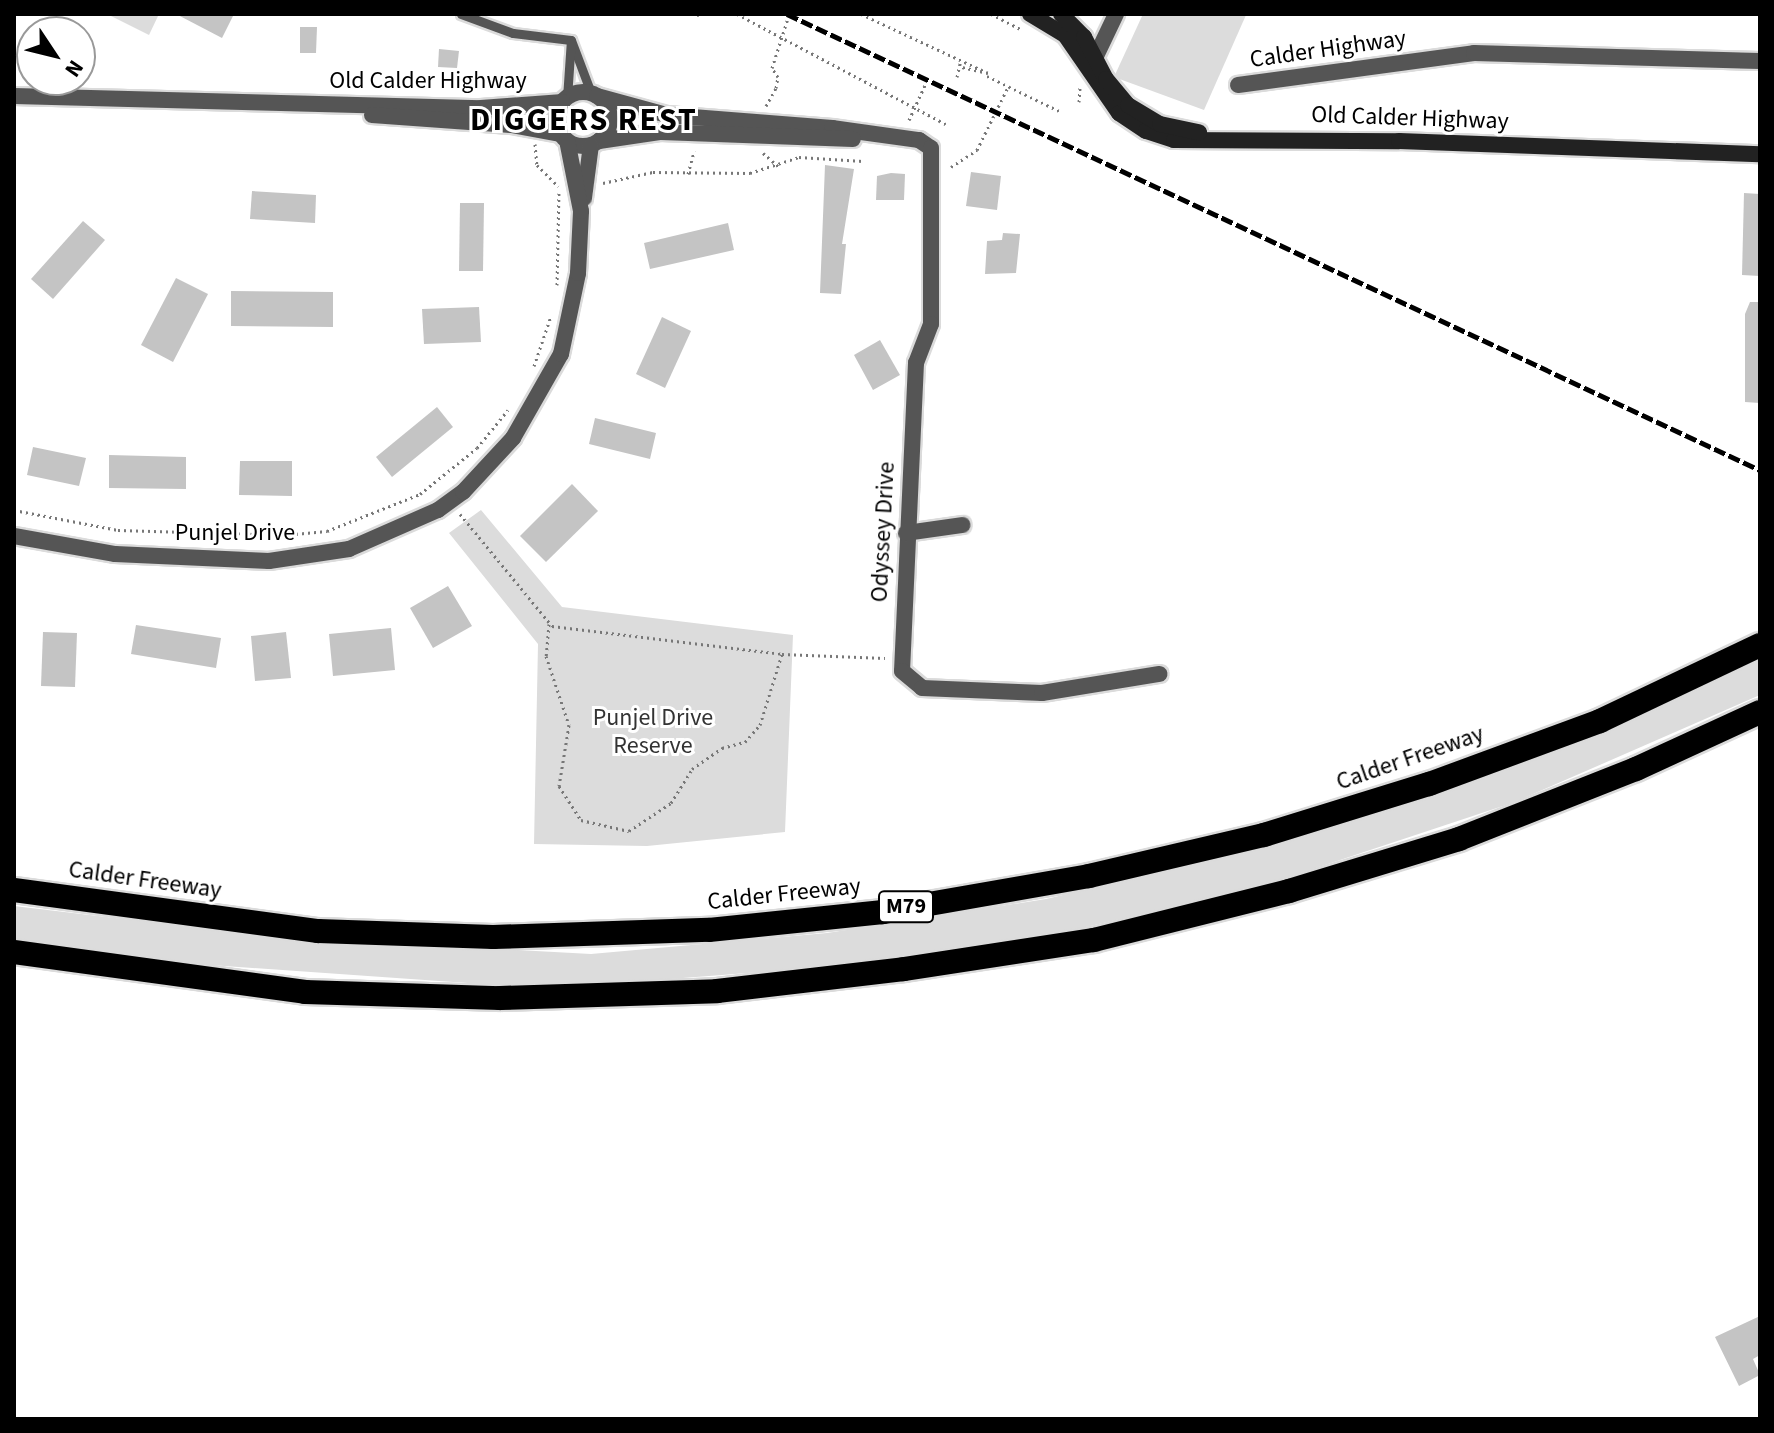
<!DOCTYPE html>
<style>
body{margin:0}
#map{position:relative;width:1774px;height:1433px;overflow:hidden;background:#fff;font-family:"Source Sans 3",sans-serif}
div>[style]{position:absolute}
.green>*{inset:0;background:#dcdcdc}
.building>*{inset:0;background:#c4c4c4}
.path>*{height:3px;margin-top:-1.5px;transform-origin:0;background:repeating-linear-gradient(90deg,#777 0 2px,transparent 0 6px)}
.roads{filter:drop-shadow(2px 0 #dbdbdb) drop-shadow(-2px 0 #dbdbdb) drop-shadow(0 2px #dbdbdb) drop-shadow(0 -2px #dbdbdb)}
.lane>*{height:9px;margin:-4.5px;padding:0 4.5px;transform-origin:4.5px;border-radius:4.5px;background:#555}
.street>*{height:16px;margin:-8px;padding:0 8px;transform-origin:8px;border-radius:8px;background:#555}
.street>.ring{margin:-8px;padding:0;box-sizing:content-box;background:none;border:16px solid #555;border-radius:50%}
.secondary>*{height:16px;margin:-8px;padding:0 8px;transform-origin:8px;border-radius:8px;background:#222}
.highway>*{height:24px;margin:-12px;padding:0 12px;transform-origin:12px;border-radius:12px;background:#000}
.rail>*{height:5px;margin-top:-2.5px;transform-origin:0;background:repeating-linear-gradient(90deg,#000 0 12px,transparent 0 16px)}
span{translate:-50% -50%;white-space:nowrap;text-align:center;line-height:1.15;-webkit-text-stroke:6px #fff;paint-order:stroke}
.shield-label span{padding:2px 6px;background:#fff;border:2px solid;border-radius:6px;-webkit-text-stroke-width:0}
.shield-label{font-size:22px;color:#000;font-weight:700}
.street-label{font-size:24px;color:#000}
.park-label{font-size:24px;color:#333}
.district-label{font-size:32px;color:#000;font-weight:700;letter-spacing:2px}
.frame{position:absolute;inset:0;border:16px solid #000;pointer-events:none}
.north{position:absolute;left:16px;top:16px;width:80px;height:80px;box-sizing:border-box;background:#fff;border:2px solid #999;border-radius:50%;rotate:125deg;font-size:22px;font-weight:700;line-height:32px;text-align:center;color:#000}
.north::after{content:'';display:block;margin:auto;width:28px;height:36px;background:#000;clip-path:polygon(50% 0,100% 100%,50% 72%,0 100%)}
</style>
<div id="map">
<div class="green">
<div style="clip-path:polygon(107px 14px,159px 14px,149px 35px)"></div>
<div style="clip-path:polygon(1143px 14px,1246px 15px,1204px 110px,1114px 77px)"></div>
<div style="clip-path:polygon(481px 510px,562px 607px,793px 635px,785px 832px,647px 846px,534px 844px,538px 644px,449px 533px)"></div>
<div style="clip-path:polygon(1760px 656px,1760px 695px,1515px 802px,1262px 886px,1043px 937px,867px 964px,657px 980px,496px 985px,140px 960px,14px 940px,14px 906px,275px 937px,591px 954px,827px 933px,1046px 899px,1211px 860px)"></div>
</div>
<div class="building">
<div style="clip-path:polygon(176px 14px,234px 14px,222px 38px)"></div>
<div style="clip-path:polygon(300px 27px,317px 27px,316px 53px,300px 53px)"></div>
<div style="clip-path:polygon(439px 49px,459px 51px,457px 68px,438px 67px)"></div>
<div style="clip-path:polygon(825px 165px,854px 169px,842px 244px,846px 244px,841px 294px,820px 293px)"></div>
<div style="clip-path:polygon(971px 172px,1001px 176px,997px 210px,966px 206px)"></div>
<div style="clip-path:polygon(891px 173px,905px 174px,904px 200px,876px 200px,877px 176px)"></div>
<div style="clip-path:polygon(252px 191px,316px 195px,315px 223px,250px 219px)"></div>
<div style="clip-path:polygon(1744px 193px,1760px 194px,1760px 276px,1742px 275px)"></div>
<div style="clip-path:polygon(460px 203px,484px 203px,483px 271px,459px 271px)"></div>
<div style="clip-path:polygon(83px 221px,105px 240px,53px 299px,31px 279px)"></div>
<div style="clip-path:polygon(728px 223px,734px 250px,650px 269px,644px 243px)"></div>
<div style="clip-path:polygon(1003px 233px,1020px 234px,1016px 273px,985px 274px,987px 241px,1002px 240px)"></div>
<div style="clip-path:polygon(176px 278px,208px 294px,173px 362px,141px 345px)"></div>
<div style="clip-path:polygon(231px 291px,333px 292px,333px 327px,231px 326px)"></div>
<div style="clip-path:polygon(1750px 302px,1760px 302px,1760px 403px,1745px 402px,1745px 314px)"></div>
<div style="clip-path:polygon(479px 307px,481px 342px,424px 344px,422px 309px)"></div>
<div style="clip-path:polygon(662px 317px,691px 331px,665px 388px,636px 374px)"></div>
<div style="clip-path:polygon(880px 340px,900px 375px,873px 390px,854px 355px)"></div>
<div style="clip-path:polygon(437px 407px,453px 427px,392px 477px,376px 457px)"></div>
<div style="clip-path:polygon(595px 418px,656px 433px,650px 459px,589px 444px)"></div>
<div style="clip-path:polygon(33px 447px,86px 458px,79px 486px,27px 475px)"></div>
<div style="clip-path:polygon(109px 455px,186px 457px,186px 489px,109px 488px)"></div>
<div style="clip-path:polygon(240px 461px,292px 461px,292px 496px,239px 495px)"></div>
<div style="clip-path:polygon(572px 484px,598px 511px,546px 562px,520px 536px)"></div>
<div style="clip-path:polygon(448px 586px,472px 626px,433px 648px,410px 608px)"></div>
<div style="clip-path:polygon(136px 625px,221px 638px,216px 668px,131px 654px)"></div>
<div style="clip-path:polygon(391px 628px,395px 670px,333px 676px,329px 634px)"></div>
<div style="clip-path:polygon(43px 632px,77px 633px,75px 687px,41px 686px)"></div>
<div style="clip-path:polygon(286px 632px,291px 678px,255px 681px,251px 636px)"></div>
<div style="clip-path:polygon(1760px 1316px,1760px 1355px,1753px 1359px,1760px 1375px,1739px 1386px,1715px 1337px)"></div>
</div>
<div class="path">
<div style="left:737px;top:14px;width:236px;rotate:27.8deg"></div>
<div style="left:861px;top:14px;width:140px;rotate:24.9deg"></div>
<div style="left:988px;top:73px;width:27px;rotate:-167deg"></div>
<div style="left:991px;top:14px;width:35px;rotate:27deg"></div>
<div style="left:697px;top:16px;width:2px;rotate:-63deg"></div>
<div style="left:987px;top:76px;width:80px;rotate:25.9deg"></div>
<div style="left:957px;top:77px;width:17px;rotate:-77deg"></div>
<div style="left:1079px;top:102px;width:15px;rotate:-86deg"></div>
<div style="left:766px;top:106px;width:21px;rotate:-61deg"></div>
<div style="left:776px;top:88px;width:11px;rotate:-80deg"></div>
<div style="left:778px;top:77px;width:11px;rotate:-124deg"></div>
<div style="left:772px;top:68px;width:52px;rotate:-72.3deg"></div>
<div style="left:909px;top:120px;width:41px;rotate:-65.3deg"></div>
<div style="left:535px;top:144px;width:21px;rotate:85deg"></div>
<div style="left:537px;top:165px;width:30px;rotate:45deg"></div>
<div style="left:763px;top:153px;width:20px;rotate:41deg"></div>
<div style="left:951px;top:167px;width:31px;rotate:-33deg"></div>
<div style="left:977px;top:150px;width:70px;rotate:-63.8deg"></div>
<div style="left:688px;top:174px;width:24px;rotate:-75deg"></div>
<div style="left:603px;top:183px;width:51px;rotate:-12.4deg"></div>
<div style="left:653px;top:172px;width:97px;rotate:0.6deg"></div>
<div style="left:750px;top:173px;width:52px;rotate:-18.1deg"></div>
<div style="left:799px;top:157px;width:64px;rotate:3.6deg"></div>
<div style="left:557px;top:285px;width:92px;rotate:-88.8deg"></div>
<div style="left:534px;top:366px;width:53px;rotate:-71.2deg"></div>
<div style="left:14px;top:510px;width:106px;rotate:10.9deg"></div>
<div style="left:118px;top:530px;width:166px;rotate:1.7deg"></div>
<div style="left:284px;top:535px;width:43px;rotate:-5.3deg"></div>
<div style="left:327px;top:531px;width:100px;rotate:-21.7deg"></div>
<div style="left:420px;top:494px;width:73px;rotate:-38.9deg"></div>
<div style="left:477px;top:448px;width:49px;rotate:-50.8deg"></div>
<div style="left:460px;top:514px;width:145px;rotate:50.6deg"></div>
<div style="left:552px;top:626px;width:232px;rotate:6.9deg"></div>
<div style="left:782px;top:654px;width:103px;rotate:2.2deg"></div>
<div style="left:549px;top:624px;width:32px;rotate:95deg"></div>
<div style="left:546px;top:656px;width:73px;rotate:71.6deg"></div>
<div style="left:569px;top:725px;width:62px;rotate:99.3deg"></div>
<div style="left:559px;top:786px;width:40px;rotate:57.1deg"></div>
<div style="left:581px;top:820px;width:49px;rotate:12.9deg"></div>
<div style="left:629px;top:831px;width:50px;rotate:-33.7deg"></div>
<div style="left:671px;top:803px;width:40px;rotate:-58deg"></div>
<div style="left:692px;top:769px;width:37px;rotate:-35deg"></div>
<div style="left:722px;top:748px;width:24px;rotate:-15deg"></div>
<div style="left:745px;top:742px;width:23px;rotate:-49deg"></div>
<div style="left:760px;top:725px;width:74px;rotate:-72.8deg"></div>
</div>
<div class="roads">
<div class="lane">
<div style="left:461px;top:14px;width:55px;rotate:20.1deg"></div>
<div style="left:513px;top:33px;width:58px;rotate:6.9deg"></div>
<div style="left:571px;top:40px;width:57px;rotate:69.3deg"></div>
<div style="left:567px;top:98px;width:58px;rotate:-86.1deg"></div>
</div>
<div class="street">
<div style="left:1086px;top:63px;width:12px;rotate:-35deg"></div>
<div style="left:1096px;top:56px;width:47px;rotate:-64.5deg"></div>
<div style="left:1238px;top:85px;width:238px;rotate:-7.7deg"></div>
<div style="left:1474px;top:53px;width:286px;rotate:1.6deg"></div>
<div class="ring" style="left:556px;top:92px;width:38px;height:38px"></div>
<div style="left:14px;top:96px;width:467px;rotate:1.5deg"></div>
<div style="left:481px;top:108px;width:82px;rotate:-4.2deg"></div>
<div style="left:597px;top:96px;width:73px;rotate:15.2deg"></div>
<div style="left:667px;top:115px;width:166px;rotate:4.5deg"></div>
<div style="left:832px;top:128px;width:88px;rotate:7.9deg"></div>
<div style="left:919px;top:140px;width:14px;rotate:34deg"></div>
<div style="left:931px;top:148px;width:176px;rotate:90deg"></div>
<div style="left:931px;top:324px;width:42px;rotate:111deg"></div>
<div style="left:916px;top:363px;width:308px;rotate:92.6deg"></div>
<div style="left:902px;top:671px;width:26px;rotate:40deg"></div>
<div style="left:922px;top:688px;width:120px;rotate:2.4deg"></div>
<div style="left:1042px;top:693px;width:119px;rotate:-9.2deg"></div>
<div style="left:372px;top:115px;width:139px;rotate:4.1deg"></div>
<div style="left:511px;top:125px;width:51px;rotate:10.2deg"></div>
<div style="left:599px;top:141px;width:63px;rotate:-8.3deg"></div>
<div style="left:661px;top:132px;width:192px;rotate:2.1deg"></div>
<div style="left:584px;top:198px;width:53px;rotate:-82.5deg"></div>
<div style="left:906px;top:533px;width:57px;rotate:-8.1deg"></div>
<div style="left:14px;top:536px;width:103px;rotate:10.1deg"></div>
<div style="left:115px;top:554px;width:154px;rotate:2.6deg"></div>
<div style="left:269px;top:561px;width:81px;rotate:-8.5deg"></div>
<div style="left:349px;top:549px;width:97px;rotate:-23.7deg"></div>
<div style="left:438px;top:510px;width:31px;rotate:-36deg"></div>
<div style="left:463px;top:492px;width:74px;rotate:-47.2deg"></div>
<div style="left:513px;top:438px;width:97px;rotate:-60.3deg"></div>
<div style="left:561px;top:354px;width:83px;rotate:-78.1deg"></div>
<div style="left:578px;top:273px;width:62px;rotate:-87.2deg"></div>
<div style="left:581px;top:211px;width:72px;rotate:-101.2deg"></div>
</div>
<div class="secondary">
<div style="left:1030px;top:14px;width:41px;rotate:31deg"></div>
<div style="left:1065px;top:35px;width:95px;rotate:55.3deg"></div>
<div style="left:1119px;top:113px;width:32px;rotate:34deg"></div>
<div style="left:1146px;top:131px;width:29px;rotate:18deg"></div>
<div style="left:1174px;top:140px;width:225px;rotate:0.3deg"></div>
<div style="left:1399px;top:141px;width:361px;rotate:2.1deg"></div>
<div style="left:1061px;top:14px;width:33px;rotate:45deg"></div>
<div style="left:1084px;top:37px;width:47px;rotate:62.4deg"></div>
<div style="left:1106px;top:79px;width:34px;rotate:50deg"></div>
<div style="left:1128px;top:105px;width:37px;rotate:31deg"></div>
<div style="left:1160px;top:124px;width:40px;rotate:12deg"></div>
</div>
<div class="highway">
<div style="left:14px;top:890px;width:307px;rotate:7.7deg"></div>
<div style="left:318px;top:931px;width:175px;rotate:2deg"></div>
<div style="left:493px;top:937px;width:216px;rotate:-1.9deg"></div>
<div style="left:709px;top:930px;width:175px;rotate:-5.9deg"></div>
<div style="left:883px;top:912px;width:209px;rotate:-9.9deg"></div>
<div style="left:1089px;top:876px;width:180px;rotate:-13.2deg"></div>
<div style="left:1264px;top:835px;width:173px;rotate:-17.2deg"></div>
<div style="left:1429px;top:784px;width:182px;rotate:-20.2deg"></div>
<div style="left:1600px;top:721px;width:177px;rotate:-25.4deg"></div>
<div style="left:14px;top:952px;width:294px;rotate:7.8deg"></div>
<div style="left:305px;top:992px;width:195px;rotate:1.8deg"></div>
<div style="left:500px;top:998px;width:217px;rotate:-1.8deg"></div>
<div style="left:717px;top:991px;width:188px;rotate:-6.7deg"></div>
<div style="left:904px;top:969px;width:192px;rotate:-8.7deg"></div>
<div style="left:1094px;top:940px;width:201px;rotate:-14.1deg"></div>
<div style="left:1289px;top:891px;width:178px;rotate:-17deg"></div>
<div style="left:1459px;top:839px;width:190px;rotate:-21.6deg"></div>
<div style="left:1636px;top:769px;width:136px;rotate:-24.7deg"></div>
</div>
</div>
<div class="rail">
<div style="left:787px;top:14px;width:1075px;rotate:25.11deg"></div>
</div>
<div class="shield-label">
<span style="left:906px;top:907px">M79</span>
</div>
<div class="street-label">
<span style="left:1328px;top:49px;rotate:-8deg">Calder Highway</span>
<span style="left:428px;top:81px">Old Calder Highway</span>
<span style="left:1410px;top:118px;rotate:2deg">Old Calder Highway</span>
<span style="left:883px;top:532px;rotate:-87deg">Odyssey Drive</span>
<span style="left:235px;top:533px">Punjel Drive</span>
<span style="left:1410px;top:758px;rotate:-19deg">Calder Freeway</span>
<span style="left:145px;top:880px;rotate:8deg">Calder Freeway</span>
<span style="left:784px;top:894px;rotate:-6deg">Calder Freeway</span>
</div>
<div class="park-label">
<span style="left:653px;top:732px">Punjel Drive<br>Reserve</span>
</div>
<div class="district-label">
<span style="left:584px;top:120px">DIGGERS REST</span>
</div>
<div class="frame"></div>
<div class="north">N</div>
</div>
